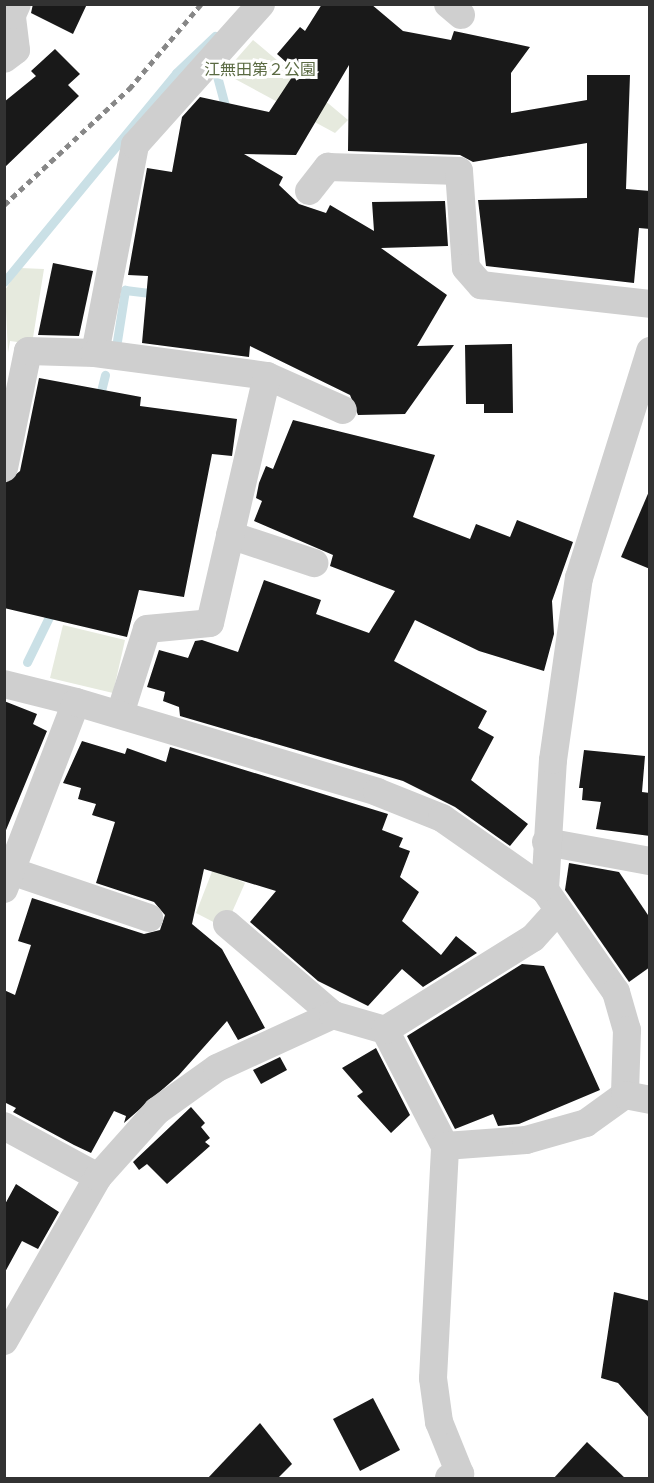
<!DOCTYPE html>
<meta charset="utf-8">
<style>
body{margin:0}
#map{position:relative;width:654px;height:1483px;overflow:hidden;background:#fff;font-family:"Roboto Condensed","Noto Sans JP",sans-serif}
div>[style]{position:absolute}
.green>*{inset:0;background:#e6eade}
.stream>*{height:9px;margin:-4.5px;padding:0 4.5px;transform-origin:4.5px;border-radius:4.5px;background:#cae0e6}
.building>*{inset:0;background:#191919}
.street>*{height:28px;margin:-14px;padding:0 14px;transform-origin:14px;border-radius:14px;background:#cfcfcf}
.rail>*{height:4.5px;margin-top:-2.25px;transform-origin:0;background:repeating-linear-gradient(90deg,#878787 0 6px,transparent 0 10.5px)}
span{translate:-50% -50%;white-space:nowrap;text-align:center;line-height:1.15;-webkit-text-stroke:6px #fff;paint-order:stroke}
.park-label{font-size:16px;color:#5a6a42}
.frame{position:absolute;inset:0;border:6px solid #323232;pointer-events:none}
</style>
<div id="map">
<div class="green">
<div style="clip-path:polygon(253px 40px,348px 120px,335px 133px,224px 73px)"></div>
<div style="clip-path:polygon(20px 268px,44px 269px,32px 344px,10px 341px,8px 353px,5px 290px)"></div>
<div style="clip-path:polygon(63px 625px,125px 640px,113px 693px,50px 678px)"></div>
<div style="clip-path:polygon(213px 869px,245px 883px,225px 928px,196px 913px)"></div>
</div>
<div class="stream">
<div style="left:217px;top:76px;width:39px;rotate:75deg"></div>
<div style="left:4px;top:282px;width:271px;rotate:-50.5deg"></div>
<div style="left:176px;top:73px;width:54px;rotate:-43.5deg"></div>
<div style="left:117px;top:341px;width:52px;rotate:-81.1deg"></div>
<div style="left:125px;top:290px;width:32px;rotate:7deg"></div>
<div style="left:99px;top:399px;width:25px;rotate:-76deg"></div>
<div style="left:27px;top:662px;width:59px;rotate:-63.9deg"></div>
</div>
<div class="building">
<div style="clip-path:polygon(33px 4px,87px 4px,73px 34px,31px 13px)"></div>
<div style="clip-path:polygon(322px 4px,371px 4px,403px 31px,451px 40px,454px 31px,530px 47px,511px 73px,511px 113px,587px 100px,587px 75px,630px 75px,626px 189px,650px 191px,650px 229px,639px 228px,634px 283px,486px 266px,478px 200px,587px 198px,587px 143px,473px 162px,460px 155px,348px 151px,349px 65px,296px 155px,244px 154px,283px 177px,279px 185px,299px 204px,326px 213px,330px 205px,374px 231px,372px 202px,445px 201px,448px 246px,381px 248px,447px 295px,417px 346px,454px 345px,405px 414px,358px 415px,350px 395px,250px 346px,249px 357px,142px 343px,148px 276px,128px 275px,147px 168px,172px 172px,182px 117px,200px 97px,269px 112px,296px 71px,277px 54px,300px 27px,305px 31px)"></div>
<div style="clip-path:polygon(55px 49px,80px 74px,68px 85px,79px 96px,4px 168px,4px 102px,36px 76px,31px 71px)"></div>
<div style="clip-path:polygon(53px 263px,93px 271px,79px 336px,38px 335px)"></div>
<div style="clip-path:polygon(512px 344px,513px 413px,484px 413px,484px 404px,466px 404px,465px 345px)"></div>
<div style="clip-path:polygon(39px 378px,141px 397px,140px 406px,237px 419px,232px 456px,212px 454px,184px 597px,139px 590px,127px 637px,4px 608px,4px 484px,20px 471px)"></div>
<div style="clip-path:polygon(293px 420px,435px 455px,413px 517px,470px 539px,476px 524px,510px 537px,517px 520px,573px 542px,552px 601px,554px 634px,544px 671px,479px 651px,415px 620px,394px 661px,487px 711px,478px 728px,494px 737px,471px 780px,528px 824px,510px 846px,455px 807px,403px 781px,180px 716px,179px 707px,163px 701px,165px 692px,147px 687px,159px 650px,188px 658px,195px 641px,202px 640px,238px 652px,264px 580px,321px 600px,316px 614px,369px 633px,395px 591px,330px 566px,333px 555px,254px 521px,262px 501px,256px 498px,259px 483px,266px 466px,273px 469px)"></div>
<div style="clip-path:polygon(650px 489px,650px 569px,621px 557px)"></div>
<div style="clip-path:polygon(4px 701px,37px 714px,33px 724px,47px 731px,4px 835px)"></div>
<div style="clip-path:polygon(82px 741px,125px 754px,127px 748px,166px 762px,170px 747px,388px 814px,382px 830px,403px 838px,399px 847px,410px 851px,400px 877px,419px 892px,402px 921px,441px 955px,456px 936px,477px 953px,423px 987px,402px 969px,368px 1006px,318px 981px,250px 922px,276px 891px,204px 869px,192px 924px,222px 949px,265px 1028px,238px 1040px,227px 1021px,179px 1075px,124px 1123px,126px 1116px,114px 1111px,91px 1153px,74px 1145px,13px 1112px,16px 1108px,4px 1102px,4px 990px,15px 995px,31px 945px,18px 941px,32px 898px,144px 934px,160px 930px,165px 915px,154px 902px,96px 883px,115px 822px,92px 815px,96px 804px,78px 799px,81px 788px,63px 783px)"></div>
<div style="clip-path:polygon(584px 750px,645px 756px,642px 792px,650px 793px,650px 836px,596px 829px,601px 802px,582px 800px,583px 788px,579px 788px)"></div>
<div style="clip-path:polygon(569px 863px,619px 872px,650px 918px,650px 967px,629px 982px,565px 890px)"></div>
<div style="clip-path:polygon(522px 964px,544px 966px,600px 1090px,519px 1124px,498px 1126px,493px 1114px,455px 1129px,407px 1036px)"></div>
<div style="clip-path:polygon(376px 1048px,410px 1115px,391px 1133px,357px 1096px,363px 1092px,342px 1068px)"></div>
<div style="clip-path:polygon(280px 1057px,287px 1070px,261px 1084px,253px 1070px)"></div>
<div style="clip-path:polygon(191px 1107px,205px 1123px,201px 1127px,210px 1138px,205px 1142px,210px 1146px,167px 1184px,147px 1164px,139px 1170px,133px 1162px)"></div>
<div style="clip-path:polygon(16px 1184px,59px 1212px,38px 1249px,22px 1241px,4px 1274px,4px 1206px)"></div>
<div style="clip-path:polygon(614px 1292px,650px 1301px,650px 1419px,618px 1383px,601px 1378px)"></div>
<div style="clip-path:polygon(373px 1398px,400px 1450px,360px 1471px,333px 1419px)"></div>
<div style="clip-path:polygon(260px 1423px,292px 1464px,277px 1479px,207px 1479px)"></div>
<div style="clip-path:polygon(587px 1442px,626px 1479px,553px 1479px)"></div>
</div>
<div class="street">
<div style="left:448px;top:4px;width:17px;rotate:40deg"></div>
<div style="left:4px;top:59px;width:15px;rotate:-37deg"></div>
<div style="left:16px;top:50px;width:35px;rotate:-97deg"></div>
<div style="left:12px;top:15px;width:12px;rotate:-66deg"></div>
<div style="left:309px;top:191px;width:31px;rotate:-52deg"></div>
<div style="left:328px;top:167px;width:131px;rotate:1.7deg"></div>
<div style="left:459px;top:171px;width:97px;rotate:85.9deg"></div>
<div style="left:466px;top:268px;width:23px;rotate:49deg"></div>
<div style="left:481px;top:285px;width:170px;rotate:6.4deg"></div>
<div style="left:95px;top:353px;width:212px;rotate:-79.1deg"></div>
<div style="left:135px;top:145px;width:189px;rotate:-48.2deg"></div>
<div style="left:4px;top:468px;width:119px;rotate:-78.4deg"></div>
<div style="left:28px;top:351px;width:67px;rotate:1.7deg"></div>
<div style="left:95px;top:353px;width:174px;rotate:7.6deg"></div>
<div style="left:267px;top:376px;width:83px;rotate:24.1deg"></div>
<div style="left:230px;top:535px;width:89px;rotate:18.4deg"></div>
<div style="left:4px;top:684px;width:74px;rotate:14deg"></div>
<div style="left:120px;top:714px;width:89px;rotate:-72.4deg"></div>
<div style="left:147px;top:629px;width:63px;rotate:-5.4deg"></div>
<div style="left:210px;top:623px;width:253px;rotate:-77deg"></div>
<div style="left:546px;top:842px;width:106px;rotate:10.4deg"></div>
<div style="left:11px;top:871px;width:146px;rotate:18.8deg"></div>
<div style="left:4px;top:889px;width:200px;rotate:-68.9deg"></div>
<div style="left:76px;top:702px;width:314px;rotate:16.6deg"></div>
<div style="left:377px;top:792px;width:70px;rotate:21.8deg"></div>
<div style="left:442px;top:818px;width:126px;rotate:35deg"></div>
<div style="left:545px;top:890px;width:124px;rotate:55.2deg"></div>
<div style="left:616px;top:992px;width:40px;rotate:74deg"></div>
<div style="left:627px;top:1030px;width:65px;rotate:91.8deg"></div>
<div style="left:545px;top:890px;width:130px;rotate:-86.5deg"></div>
<div style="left:553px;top:760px;width:184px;rotate:-81.9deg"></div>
<div style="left:579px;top:578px;width:238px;rotate:-72.6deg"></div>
<div style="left:227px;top:924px;width:140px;rotate:40.6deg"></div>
<div style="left:385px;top:1030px;width:131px;rotate:62.7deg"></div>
<div style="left:4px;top:1126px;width:107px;rotate:28.5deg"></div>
<div style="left:4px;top:1341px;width:189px;rotate:-60.2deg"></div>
<div style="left:98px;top:1177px;width:89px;rotate:-48.2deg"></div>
<div style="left:157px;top:1111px;width:74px;rotate:-35.6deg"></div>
<div style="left:217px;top:1068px;width:128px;rotate:-24.6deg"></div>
<div style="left:333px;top:1015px;width:54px;rotate:16.1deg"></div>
<div style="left:385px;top:1030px;width:174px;rotate:-31.9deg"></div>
<div style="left:533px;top:938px;width:36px;rotate:-48deg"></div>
<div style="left:449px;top:1478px;width:12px;rotate:-20deg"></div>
<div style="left:460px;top:1474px;width:56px;rotate:-112deg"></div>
<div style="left:439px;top:1422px;width:44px;rotate:-97.8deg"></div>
<div style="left:433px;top:1378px;width:232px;rotate:-87deg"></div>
<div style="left:445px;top:1146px;width:81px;rotate:-4.2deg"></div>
<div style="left:526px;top:1140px;width:62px;rotate:-15.8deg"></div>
<div style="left:586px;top:1123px;width:48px;rotate:-35.7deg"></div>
<div style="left:625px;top:1095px;width:25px;rotate:11deg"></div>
</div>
<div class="rail">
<div style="left:4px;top:205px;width:171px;rotate:-42.9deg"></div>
<div style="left:129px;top:89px;width:111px;rotate:-49.7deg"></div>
</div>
<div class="park-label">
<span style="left:260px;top:70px">江無田第２公園</span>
</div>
<div class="frame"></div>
</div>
